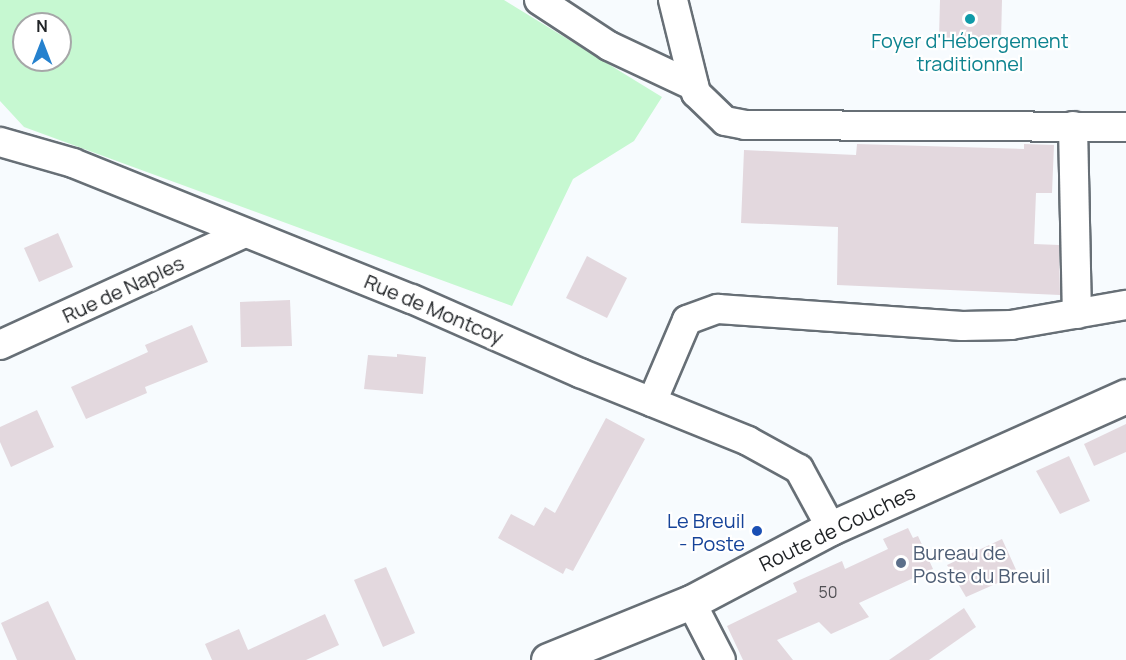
<!DOCTYPE html>
<meta charset="utf-8">
<style>
body{margin:0}
#map{position:relative;width:1126px;height:660px;overflow:hidden;background:#f7fbfe;font-family:Manrope,sans-serif}
div>[style]{position:absolute}
.green>*{inset:0;background:#c6f8d1}
.building>*{inset:0;background:#e3d8de}
.roads{filter:drop-shadow(2px 0 #676f76) drop-shadow(-2px 0 #676f76) drop-shadow(0 2px #676f76) drop-shadow(0 -2px #676f76)}
.minor>*{height:28px;margin:-14px;padding:0 14px;transform-origin:14px;border-radius:14px;background:#fff}
.major>*{height:33px;margin:-16.5px;padding:0 16.5px;transform-origin:16.5px;border-radius:16.5px;background:#fff}
.dots>*{width:16px;height:16px;translate:-50% -50%;box-sizing:border-box;border:3px solid #fff;border-radius:50%}
span{translate:-50% -50%;white-space:nowrap;text-align:center;line-height:1.15;-webkit-text-stroke:4.5px #fff;paint-order:stroke}
.number-label{font-size:16px;color:#515054}
.number-label span{-webkit-text-stroke-width:0}
.culture-label{font-size:20px;color:#0d838f}
.street-label{font-size:20px;color:#202326}
.transit-label{font-size:20px;color:#164399}
.right{translate:-100% -50%;text-align:right}
.service-label{font-size:20px;color:#4e5e75}
.left{translate:0 -50%;text-align:left}
.north{position:absolute;left:12px;top:12px;width:60px;height:60px;box-sizing:border-box;background:#fff;border:2px solid #a6a7a8;border-radius:50%;rotate:0deg;font-size:16px;font-weight:700;line-height:24px;text-align:center;color:#202326}
.north::after{content:'';display:block;margin:auto;width:21px;height:27px;background:#2581ce;clip-path:polygon(50% 0,100% 100%,50% 72%,0 100%)}
</style>
<div id="map">
<div class="green">
<div style="clip-path:polygon(evenodd,0 0,504px 0,662px 97px,634px 141px,573px 179px,512px 306px,24px 127px,0 101px,0 0,24px 24px,60px 24px,60px 60px,24px 60px,24px 24px)"></div>
</div>
<div class="building">
<div style="clip-path:polygon(940px 0,1002px 0,1001px 41px,939px 38px)"></div>
<div style="clip-path:polygon(857px 144px,1024px 149px,1024px 144px,1054px 145px,1052px 193px,1036px 193px,1034px 244px,1059px 245px,1060px 295px,837px 285px,838px 227px,741px 223px,744px 150px,856px 155px)"></div>
<div style="clip-path:polygon(58px 233px,73px 267px,39px 282px,24px 248px)"></div>
<div style="clip-path:polygon(587px 256px,627px 278px,607px 318px,566px 298px)"></div>
<div style="clip-path:polygon(290px 300px,292px 346px,241px 347px,240px 302px)"></div>
<div style="clip-path:polygon(192px 325px,208px 362px,145px 387px,147px 393px,86px 419px,71px 387px,148px 352px,145px 345px)"></div>
<div style="clip-path:polygon(397px 354px,426px 357px,423px 394px,364px 389px,368px 355px,397px 357px)"></div>
<div style="clip-path:polygon(37px 410px,54px 447px,11px 467px,0 442px,0 427px)"></div>
<div style="clip-path:polygon(606px 418px,645px 439px,573px 571px,566px 568px,563px 574px,498px 538px,511px 514px,534px 526px,545px 507px,555px 513px)"></div>
<div style="clip-path:polygon(1126px 424px,1126px 452px,1094px 466px,1084px 444px)"></div>
<div style="clip-path:polygon(1069px 456px,1090px 501px,1060px 514px,1036px 471px)"></div>
<div style="clip-path:polygon(908px 528px,913px 538px,918px 536px,933px 569px,859px 603px,869px 617px,831px 634px,819px 622px,777px 640px,793px 660px,743px 660px,727px 626px,797px 592px,793px 583px,842px 561px,845px 569px,888px 549px,883px 539px)"></div>
<div style="clip-path:polygon(1002px 539px,1018px 574px,966px 597px,947px 565px)"></div>
<div style="clip-path:polygon(386px 567px,415px 633px,383px 647px,354px 580px)"></div>
<div style="clip-path:polygon(48px 601px,76px 660px,17px 660px,1px 623px)"></div>
<div style="clip-path:polygon(964px 608px,976px 627px,929px 660px,889px 660px)"></div>
<div style="clip-path:polygon(325px 614px,339px 645px,306px 660px,212px 660px,205px 644px,239px 629px,248px 650px)"></div>
</div>
<div class="roads">
<div class="minor">
<div style="left:539px;top:0;width:84px;rotate:33.3deg"></div>
<div style="left:609px;top:46px;width:94px;rotate:25.2deg"></div>
<div style="left:673px;top:0;width:96px;rotate:76.1deg"></div>
<div style="left:696px;top:93px;width:40px;rotate:44deg"></div>
<div style="left:725px;top:121px;width:20px;rotate:11deg"></div>
<div style="left:745px;top:125px;width:381px;rotate:0.3deg"></div>
<div style="left:1073px;top:126px;width:188px;rotate:88.8deg"></div>
<div style="left:0;top:142px;width:76px;rotate:16deg"></div>
<div style="left:73px;top:163px;width:365px;rotate:21.9deg"></div>
<div style="left:412px;top:299px;width:184px;rotate:23.8deg"></div>
<div style="left:580px;top:373px;width:181px;rotate:22deg"></div>
<div style="left:748px;top:441px;width:58px;rotate:28.8deg"></div>
<div style="left:799px;top:469px;width:67px;rotate:61.5deg"></div>
<div style="left:0;top:345px;width:269px;rotate:-24.6deg"></div>
<div style="left:652px;top:402px;width:89px;rotate:-66.9deg"></div>
<div style="left:687px;top:320px;width:33px;rotate:-20deg"></div>
<div style="left:718px;top:309px;width:245px;rotate:4deg"></div>
<div style="left:962px;top:326px;width:49px;rotate:-1.2deg"></div>
<div style="left:1011px;top:325px;width:117px;rotate:-9.9deg"></div>
<div style="left:691px;top:602px;width:65px;rotate:62.7deg"></div>
</div>
<div class="major">
<div style="left:548px;top:660px;width:154px;rotate:-22.1deg"></div>
<div style="left:691px;top:602px;width:158px;rotate:-27.9deg"></div>
<div style="left:831px;top:528px;width:323px;rotate:-24.1deg"></div>
</div>
</div>
<div class="dots">
<div style="left:970px;top:19px;background:#0f9aa8"></div>
<div style="left:757px;top:531px;background:#1a4fb4"></div>
<div style="left:901px;top:563px;background:#5c6f8a"></div>
</div>
<div class="number-label">
<span style="left:828px;top:592px">50</span>
</div>
<div class="culture-label">
<span style="left:970px;top:52px">Foyer d'Hébergement<br>traditionnel</span>
</div>
<div class="street-label">
<span style="left:123px;top:289px;rotate:-25deg">Rue de Naples</span>
<span style="left:434px;top:309px;rotate:23deg">Rue de Montcoy</span>
<span style="left:837px;top:528px;rotate:-26deg">Route de Couches</span>
</div>
<div class="transit-label">
<span class="right" style="left:745px;top:532px">Le Breuil<br>- Poste</span>
</div>
<div class="service-label">
<span class="left" style="left:913px;top:564px">Bureau de<br>Poste du Breuil</span>
</div>
<div class="north">N</div>
</div>
